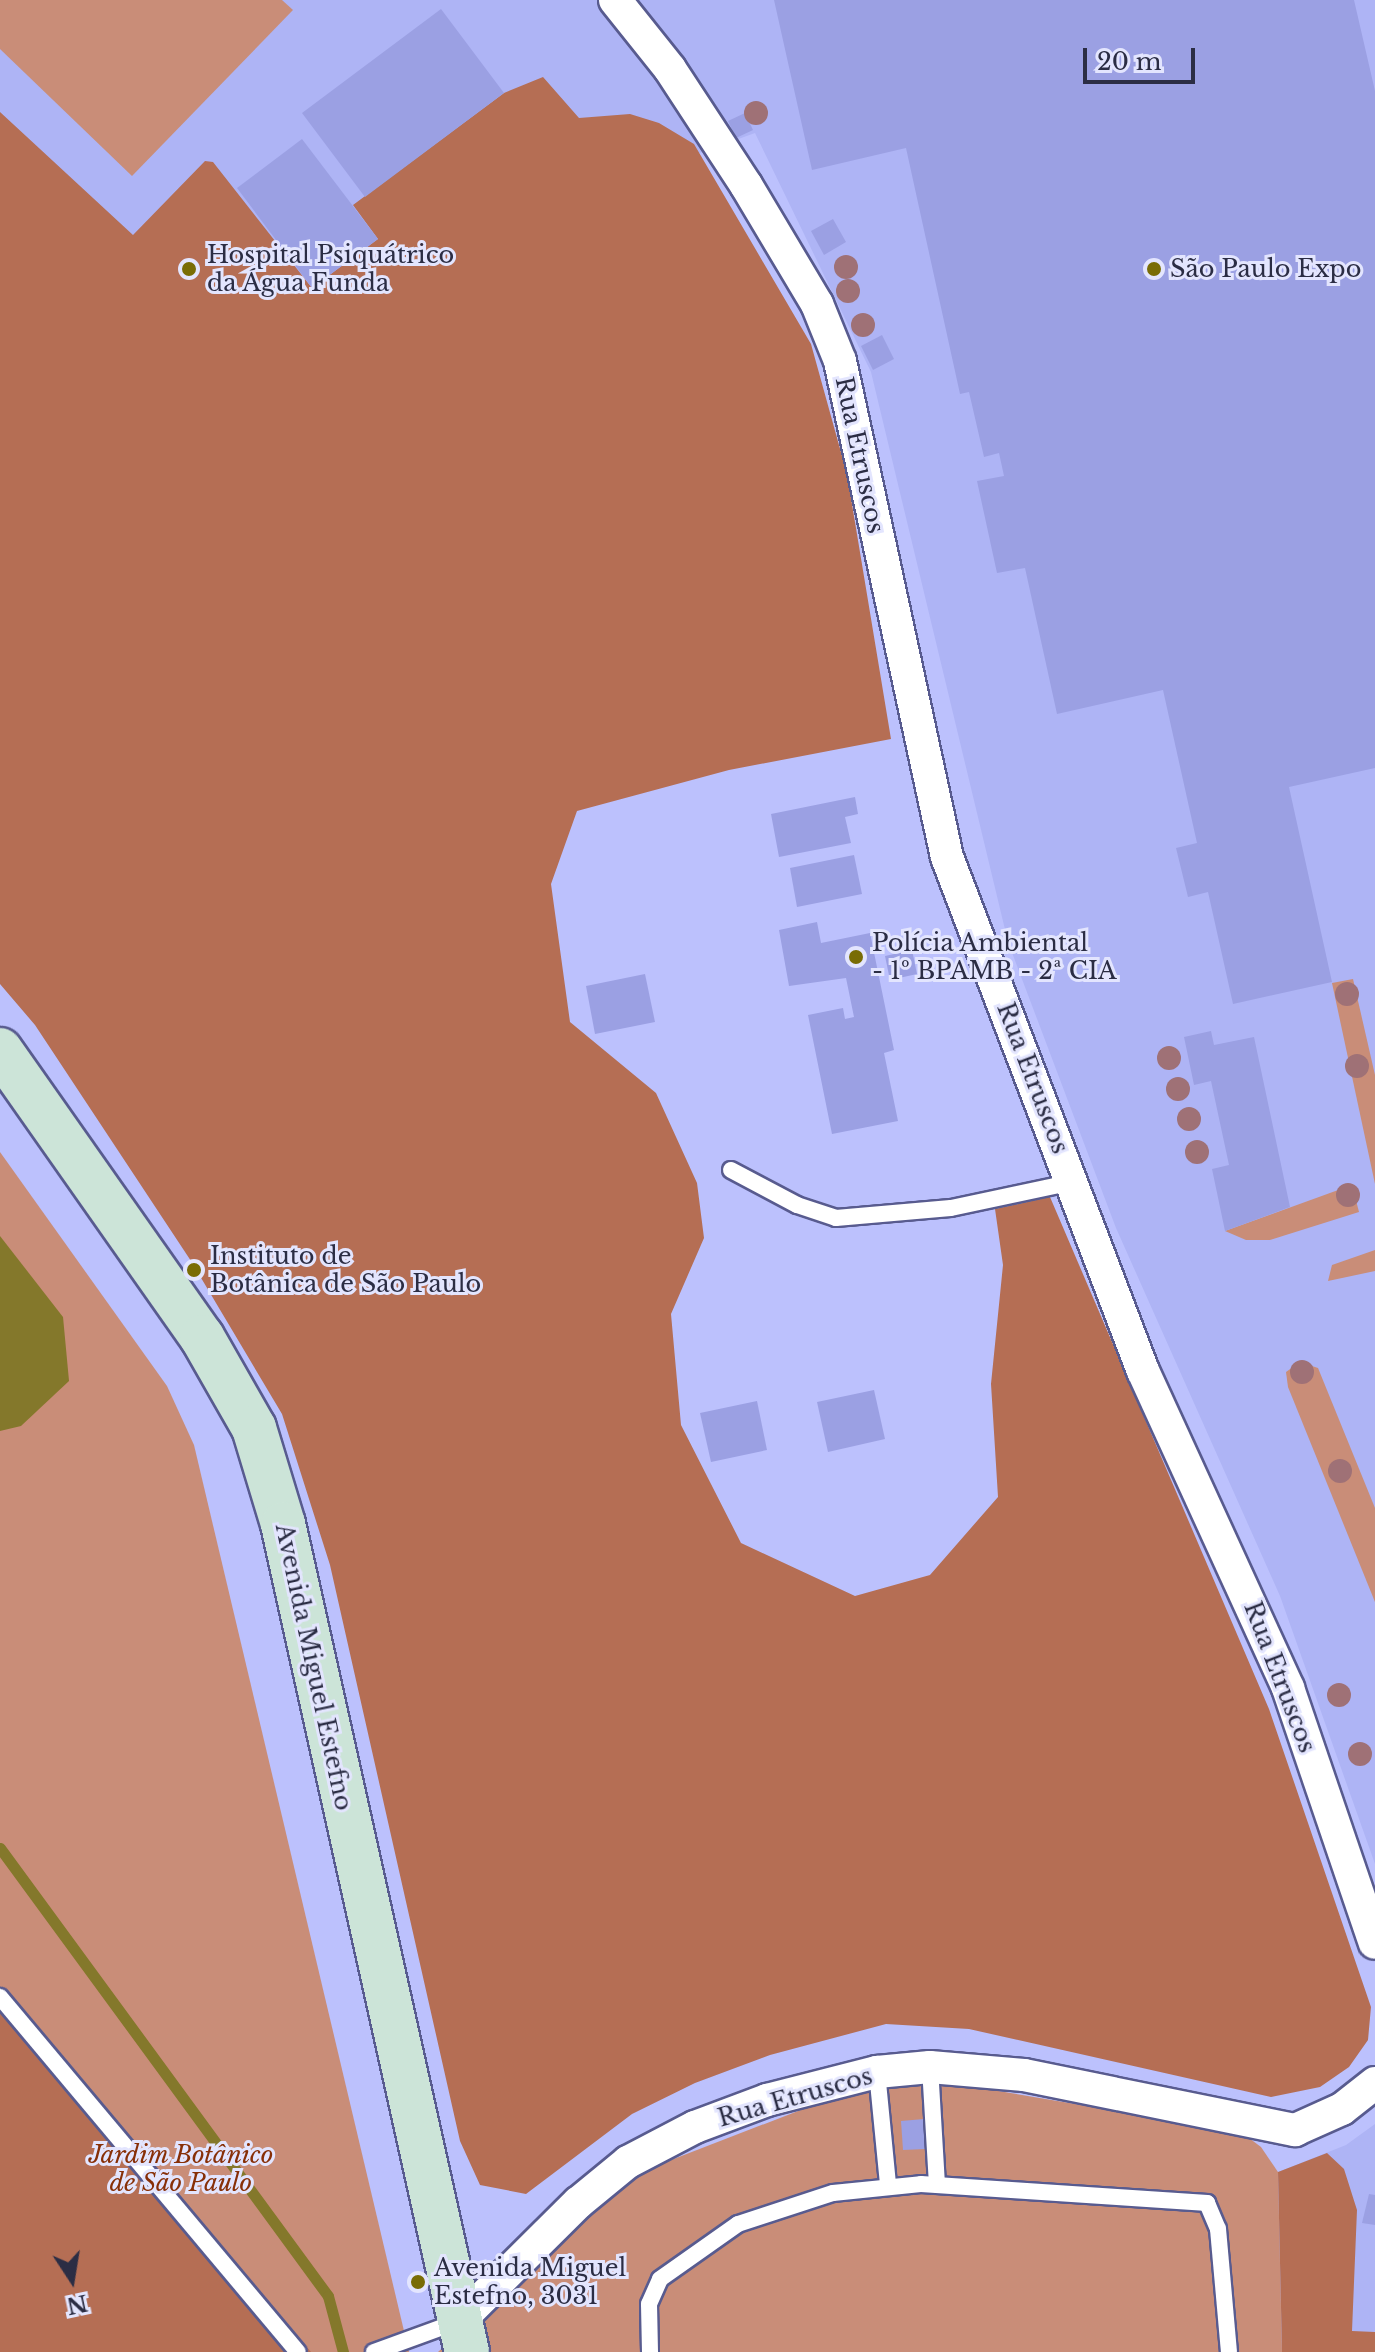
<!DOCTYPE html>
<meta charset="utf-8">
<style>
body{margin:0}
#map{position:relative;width:1375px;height:2352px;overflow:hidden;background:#bcc1fd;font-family:"Libre Baskerville",serif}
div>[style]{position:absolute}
.built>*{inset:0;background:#aeb4f5}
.green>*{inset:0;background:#c98d78}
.forest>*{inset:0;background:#b56e54}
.water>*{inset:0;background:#84782b}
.stream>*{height:11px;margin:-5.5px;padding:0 5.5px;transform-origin:5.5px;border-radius:5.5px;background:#84782b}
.building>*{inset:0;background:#9ba0e3}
.roads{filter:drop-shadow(2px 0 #585b8f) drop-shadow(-2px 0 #585b8f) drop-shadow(0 2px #585b8f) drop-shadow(0 -2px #585b8f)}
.service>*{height:16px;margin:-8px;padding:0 8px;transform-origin:8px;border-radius:8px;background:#fff}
.minor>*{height:32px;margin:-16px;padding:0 16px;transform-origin:16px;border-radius:16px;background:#fff}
.secondary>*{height:44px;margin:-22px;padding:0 22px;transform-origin:22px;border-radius:22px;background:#cce4d8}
.trees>*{width:24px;height:24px;margin:-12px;border-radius:50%;background:#9f7176}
.dots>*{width:22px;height:22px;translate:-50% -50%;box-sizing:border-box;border:4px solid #e3e5fe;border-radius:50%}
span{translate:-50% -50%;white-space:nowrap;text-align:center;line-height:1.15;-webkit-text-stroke:6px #e3e5fe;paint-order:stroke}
.poi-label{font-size:24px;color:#2b2d44}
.left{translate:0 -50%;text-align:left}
.street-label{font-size:24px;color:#2b2d44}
.park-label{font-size:24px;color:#872f07;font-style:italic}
.north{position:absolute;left:32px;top:2240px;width:80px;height:80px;-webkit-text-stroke:6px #e3e5fe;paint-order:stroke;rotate:168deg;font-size:22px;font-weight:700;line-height:32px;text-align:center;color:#2b2d44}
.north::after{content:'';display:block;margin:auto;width:28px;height:36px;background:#2b2d44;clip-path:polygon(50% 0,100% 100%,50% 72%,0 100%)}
.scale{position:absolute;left:1083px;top:48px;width:112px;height:36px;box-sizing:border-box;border:4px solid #2b2d44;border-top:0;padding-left:10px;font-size:24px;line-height:28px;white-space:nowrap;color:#2b2d44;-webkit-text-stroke:6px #e3e5fe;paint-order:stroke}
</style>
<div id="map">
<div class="built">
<div style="clip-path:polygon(0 0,1375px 0,1375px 1864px,1280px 1596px,1116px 1228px,1008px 942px,871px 372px,755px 133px,0 406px)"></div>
<div style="clip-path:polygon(1375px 2124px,1375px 2352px,1282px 2352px,1278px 2172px,1346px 2145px)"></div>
</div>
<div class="green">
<div style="clip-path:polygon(0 0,282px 0,293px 10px,132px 176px,0 49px)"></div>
<div style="clip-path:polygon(1353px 979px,1375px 1075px,1375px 1184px,1332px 983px)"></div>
<div style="clip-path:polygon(0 1152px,167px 1386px,194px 1445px,409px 2352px,0 2352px)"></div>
<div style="clip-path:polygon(1352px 1185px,1359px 1212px,1270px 1240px,1246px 1240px,1225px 1231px)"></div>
<div style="clip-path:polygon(1375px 1250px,1375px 1271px,1328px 1281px,1332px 1265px)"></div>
<div style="clip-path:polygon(1300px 1362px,1318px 1368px,1375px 1508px,1375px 1602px,1288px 1387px,1286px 1372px)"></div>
<div style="clip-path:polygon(957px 2084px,1241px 2132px,1261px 2147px,1278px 2172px,1282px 2352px,438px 2352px,572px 2224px,635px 2174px,860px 2087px)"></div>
</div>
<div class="forest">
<div style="clip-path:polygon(543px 77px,579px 118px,630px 114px,659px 123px,694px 144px,811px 344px,847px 474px,891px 739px,729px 770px,577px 811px,551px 884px,570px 1022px,656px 1093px,697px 1183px,704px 1238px,671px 1314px,681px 1425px,741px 1543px,855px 1596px,930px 1575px,998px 1497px,991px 1384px,1003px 1265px,995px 1209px,1050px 1197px,1269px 1709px,1371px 2007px,1368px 2040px,1349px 2067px,1320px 2087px,1271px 2097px,969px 2029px,886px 2024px,770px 2055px,695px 2083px,632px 2114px,526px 2194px,480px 2185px,460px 2141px,330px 1565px,282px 1414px,191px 1261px,35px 1025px,0 984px,0 112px,133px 235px,205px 161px,213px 162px,312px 288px,378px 239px,353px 205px,504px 93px)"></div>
<div style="clip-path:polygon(0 1987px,311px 2352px,0 2352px)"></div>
<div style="clip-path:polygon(1327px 2153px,1344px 2169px,1357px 2210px,1352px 2331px,1375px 2332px,1375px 2352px,1282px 2352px,1278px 2172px)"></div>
</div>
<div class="water">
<div style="clip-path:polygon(0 1236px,63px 1317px,69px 1381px,21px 1426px,0 1431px)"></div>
</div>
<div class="stream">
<div style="left:0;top:1848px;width:555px;rotate:53.79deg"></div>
<div style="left:328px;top:2296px;width:58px;rotate:75deg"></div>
</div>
<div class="building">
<div style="clip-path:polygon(774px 0,1354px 0,1375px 91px,1375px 768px,1289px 787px,1332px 982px,1233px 1004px,1208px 892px,1188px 897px,1176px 848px,1197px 843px,1163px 690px,1057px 714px,1025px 568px,997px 573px,977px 481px,1004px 476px,999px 453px,984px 457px,969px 392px,960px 394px,906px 148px,812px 170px)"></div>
<div style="clip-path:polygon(441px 9px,504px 93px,365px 197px,302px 113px)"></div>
<div style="clip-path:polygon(745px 113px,753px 130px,736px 138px,728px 121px)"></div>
<div style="clip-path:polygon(302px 139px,378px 239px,312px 288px,237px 188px)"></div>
<div style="clip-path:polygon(833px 219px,846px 242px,824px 255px,811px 231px)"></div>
<div style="clip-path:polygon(882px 335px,894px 359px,873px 370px,861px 346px)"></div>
<div style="clip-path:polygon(855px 797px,858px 814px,845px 817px,851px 843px,779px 857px,771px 814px)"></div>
<div style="clip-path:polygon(854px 855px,862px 894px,797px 907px,790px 868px)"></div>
<div style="clip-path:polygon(817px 922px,821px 943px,870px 933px,894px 1050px,884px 1053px,898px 1121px,832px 1134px,808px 1015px,843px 1008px,845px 1019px,854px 1017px,846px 978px,789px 986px,779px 930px)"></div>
<div style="clip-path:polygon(912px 950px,917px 974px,890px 980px,885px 956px)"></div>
<div style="clip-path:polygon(645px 974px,655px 1022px,595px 1034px,586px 986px)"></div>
<div style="clip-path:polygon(1211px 1031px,1214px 1045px,1254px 1037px,1290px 1207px,1225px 1231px,1212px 1169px,1229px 1165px,1211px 1081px,1194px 1085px,1184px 1037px)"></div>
<div style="clip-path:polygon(874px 1390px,885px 1439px,828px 1452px,817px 1402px)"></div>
<div style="clip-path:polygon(757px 1401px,767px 1450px,711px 1462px,700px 1413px)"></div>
<div style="clip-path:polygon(924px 2119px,925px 2149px,903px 2150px,901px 2121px)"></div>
<div style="clip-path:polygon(1369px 2194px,1375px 2195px,1375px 2225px,1362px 2223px)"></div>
</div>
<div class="roads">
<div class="service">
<div style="left:731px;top:1170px;width:75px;rotate:27.9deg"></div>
<div style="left:797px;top:1205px;width:41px;rotate:18.4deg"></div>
<div style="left:836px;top:1218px;width:115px;rotate:-5deg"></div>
<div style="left:951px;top:1208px;width:125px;rotate:-12deg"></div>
<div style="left:0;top:1997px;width:463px;rotate:50deg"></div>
<div style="left:930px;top:2067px;width:118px;rotate:86.6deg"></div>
<div style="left:877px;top:2072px;width:114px;rotate:84.4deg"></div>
<div style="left:374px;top:2352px;width:90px;rotate:-20deg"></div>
<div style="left:650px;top:2352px;width:48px;rotate:-91.2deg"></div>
<div style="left:649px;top:2304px;width:27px;rotate:-66deg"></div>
<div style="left:660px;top:2279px;width:95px;rotate:-35.2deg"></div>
<div style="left:738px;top:2224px;width:100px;rotate:-18.1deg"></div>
<div style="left:833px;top:2193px;width:88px;rotate:-5.8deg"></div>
<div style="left:921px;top:2184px;width:287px;rotate:3.8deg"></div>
<div style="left:1207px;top:2203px;width:28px;rotate:67deg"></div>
<div style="left:1218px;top:2229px;width:123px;rotate:84.9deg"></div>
</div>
<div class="minor">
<div style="left:615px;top:0;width:88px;rotate:51.4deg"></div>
<div style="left:670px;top:69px;width:139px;rotate:56.8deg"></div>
<div style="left:746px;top:185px;width:139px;rotate:59.2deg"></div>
<div style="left:817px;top:304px;width:61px;rotate:68deg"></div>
<div style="left:840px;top:361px;width:507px;rotate:77.83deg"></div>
<div style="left:947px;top:857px;width:550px;rotate:69.13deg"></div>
<div style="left:1143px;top:1371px;width:349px;rotate:65.4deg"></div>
<div style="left:1288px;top:1688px;width:269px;rotate:71.2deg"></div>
<div style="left:459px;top:2321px;width:168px;rotate:-44.8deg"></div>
<div style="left:578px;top:2203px;width:65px;rotate:-39.4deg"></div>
<div style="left:628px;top:2162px;width:76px;rotate:-27.6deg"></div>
<div style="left:695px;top:2127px;width:77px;rotate:-20.6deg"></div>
<div style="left:767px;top:2100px;width:114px;rotate:-14.3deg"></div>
<div style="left:877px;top:2072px;width:53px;rotate:-5.4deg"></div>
<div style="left:930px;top:2067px;width:94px;rotate:4.9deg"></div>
<div style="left:1024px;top:2075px;width:277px;rotate:11.5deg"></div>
<div style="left:1295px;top:2130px;width:51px;rotate:-24.1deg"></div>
<div style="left:1342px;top:2109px;width:42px;rotate:-38.2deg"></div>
</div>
<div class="secondary">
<div style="left:0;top:1050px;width:351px;rotate:54.9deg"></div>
<div style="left:202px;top:1337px;width:105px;rotate:60.3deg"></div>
<div style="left:254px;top:1428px;width:100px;rotate:73.2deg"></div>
<div style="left:283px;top:1524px;width:848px;rotate:77.47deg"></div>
</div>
</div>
<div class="trees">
<div style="left:756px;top:113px"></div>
<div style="left:846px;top:267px"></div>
<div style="left:848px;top:291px"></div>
<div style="left:863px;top:325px"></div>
<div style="left:1347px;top:994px"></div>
<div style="left:1169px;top:1058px"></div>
<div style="left:1357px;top:1066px"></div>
<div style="left:1178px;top:1089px"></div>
<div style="left:1189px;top:1119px"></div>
<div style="left:1197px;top:1152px"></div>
<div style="left:1348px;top:1195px"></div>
<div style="left:1302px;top:1372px"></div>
<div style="left:1340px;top:1471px"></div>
<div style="left:1339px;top:1695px"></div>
<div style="left:1360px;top:1754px"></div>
</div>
<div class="dots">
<div style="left:189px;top:269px;background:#796c05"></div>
<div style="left:1154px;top:269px;background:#796c05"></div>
<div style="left:856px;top:957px;background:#796c05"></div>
<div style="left:194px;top:1270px;background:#796c05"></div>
<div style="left:418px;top:2282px;background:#796c05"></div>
</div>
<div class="poi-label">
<span class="left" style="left:207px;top:269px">Hospital Psiquátrico<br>da Água Funda</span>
<span class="left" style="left:1170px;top:269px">São Paulo Expo</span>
<span class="left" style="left:872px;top:957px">Polícia Ambiental<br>- 1º BPAMB - 2ª CIA</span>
<span class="left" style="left:210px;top:1270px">Instituto de<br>Botânica de São Paulo</span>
<span class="left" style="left:434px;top:2282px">Avenida Miguel<br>Estefno, 3031</span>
</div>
<div class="street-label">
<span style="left:860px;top:455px;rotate:78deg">Rua Etruscos</span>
<span style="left:1033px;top:1078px;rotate:69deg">Rua Etruscos</span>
<span style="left:314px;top:1667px;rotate:78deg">Avenida Miguel Estefno</span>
<span style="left:1280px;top:1677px;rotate:69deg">Rua Etruscos</span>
<span style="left:795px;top:2097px;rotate:-16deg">Rua Etruscos</span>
</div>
<div class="park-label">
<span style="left:181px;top:2169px">Jardim Botânico<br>de São Paulo</span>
</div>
<div class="north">N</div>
<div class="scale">20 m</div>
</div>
